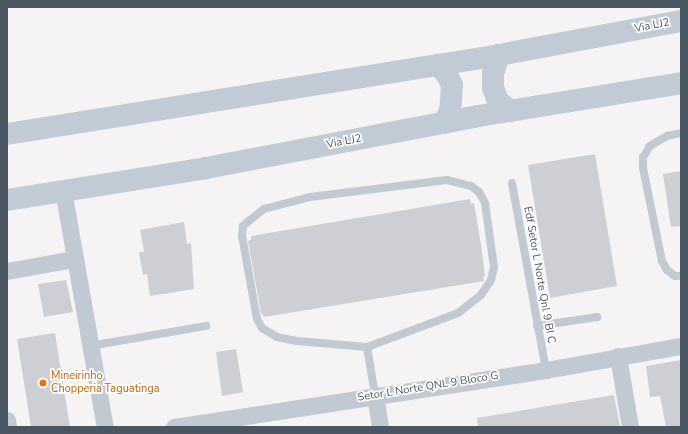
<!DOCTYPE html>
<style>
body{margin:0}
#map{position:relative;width:688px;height:434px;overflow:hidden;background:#f5f3f3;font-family:"Nunito Sans",sans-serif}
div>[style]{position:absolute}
.building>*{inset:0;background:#cdcfd5}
.service>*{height:8px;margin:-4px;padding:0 4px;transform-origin:4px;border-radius:4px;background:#c1cad2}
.minor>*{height:17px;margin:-8.5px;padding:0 8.5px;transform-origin:8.5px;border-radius:8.5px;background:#c1cad2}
.secondary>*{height:22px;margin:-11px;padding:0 11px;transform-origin:11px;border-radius:11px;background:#c1cbd6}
.dots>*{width:11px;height:11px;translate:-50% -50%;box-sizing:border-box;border:2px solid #fff;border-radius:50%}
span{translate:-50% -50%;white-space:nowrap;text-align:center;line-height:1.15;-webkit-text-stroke:3.5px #fff;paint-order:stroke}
.street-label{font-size:11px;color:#4a5661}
.food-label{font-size:11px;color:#c56008}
.left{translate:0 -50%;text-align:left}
.frame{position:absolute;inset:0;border:8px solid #4a5661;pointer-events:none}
</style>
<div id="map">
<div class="building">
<div style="clip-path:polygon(595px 154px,617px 286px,550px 298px,528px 165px)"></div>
<div style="clip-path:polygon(681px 171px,681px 226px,671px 227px,663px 174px)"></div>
<div style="clip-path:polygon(470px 199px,471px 204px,474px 203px,482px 251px,485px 276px,483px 276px,484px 281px,264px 317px,261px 313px,248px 241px,251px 240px,251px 236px)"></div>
<div style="clip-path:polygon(184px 222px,187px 244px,191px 243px,194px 289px,150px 296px,147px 274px,143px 275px,139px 252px,144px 252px,140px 230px)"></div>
<div style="clip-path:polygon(66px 280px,73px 312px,44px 317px,38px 284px)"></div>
<div style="clip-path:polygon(55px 333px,70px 427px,31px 427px,17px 339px)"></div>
<div style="clip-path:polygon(236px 349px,243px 392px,222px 396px,216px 352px)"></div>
<div style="clip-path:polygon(681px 360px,681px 427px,666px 427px,660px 396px,650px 397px,646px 366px)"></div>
<div style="clip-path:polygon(614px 395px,620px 427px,478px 427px,477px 418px)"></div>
</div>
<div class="service">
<div style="left:681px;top:133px;width:14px;rotate:168deg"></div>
<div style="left:667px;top:136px;width:20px;rotate:150deg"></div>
<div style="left:650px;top:146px;width:13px;rotate:122deg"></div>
<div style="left:643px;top:157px;width:11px;rotate:90deg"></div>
<div style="left:643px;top:168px;width:95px;rotate:78.5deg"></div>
<div style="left:662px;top:261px;width:10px;rotate:61deg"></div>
<div style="left:667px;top:270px;width:10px;rotate:37deg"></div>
<div style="left:675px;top:276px;width:6px"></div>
<div style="left:447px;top:180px;width:25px;rotate:14deg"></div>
<div style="left:471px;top:186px;width:10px;rotate:37deg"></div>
<div style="left:479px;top:192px;width:13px;rotate:61deg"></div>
<div style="left:485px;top:203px;width:65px;rotate:82deg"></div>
<div style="left:494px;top:267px;width:13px;rotate:103deg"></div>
<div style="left:491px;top:280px;width:18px;rotate:124deg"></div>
<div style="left:481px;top:295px;width:29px;rotate:142deg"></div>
<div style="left:458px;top:313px;width:97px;rotate:159.5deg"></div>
<div style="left:367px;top:347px;width:70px;rotate:-175.1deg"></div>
<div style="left:297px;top:341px;width:20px;rotate:-169deg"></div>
<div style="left:277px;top:337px;width:17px;rotate:-149deg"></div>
<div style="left:262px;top:328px;width:10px;rotate:-119deg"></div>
<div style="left:257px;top:319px;width:84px;rotate:-100.2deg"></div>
<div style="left:242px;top:236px;width:10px;rotate:-84deg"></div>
<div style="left:243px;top:226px;width:9px;rotate:-41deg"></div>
<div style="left:250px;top:220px;width:18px;rotate:-38deg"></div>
<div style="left:264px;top:209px;width:48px;rotate:-14.6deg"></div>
<div style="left:310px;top:197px;width:138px;rotate:-7.1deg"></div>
<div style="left:512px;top:183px;width:190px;rotate:79.7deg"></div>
<div style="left:537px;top:326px;width:61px;rotate:-8.5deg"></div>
<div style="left:90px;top:346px;width:118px;rotate:-9.8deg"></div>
<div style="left:367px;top:347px;width:49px;rotate:80.5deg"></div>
</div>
<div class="minor">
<div style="left:63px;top:190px;width:241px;rotate:80deg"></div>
<div style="left:7px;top:271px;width:68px;rotate:-10.2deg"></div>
<div style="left:618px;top:356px;width:72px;rotate:80.4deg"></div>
<div style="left:375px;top:395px;width:32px;rotate:81deg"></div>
<div style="left:7px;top:420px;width:7px;rotate:82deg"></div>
<div style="left:174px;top:427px;width:376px;rotate:-8.7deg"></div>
<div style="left:546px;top:370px;width:137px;rotate:-10.1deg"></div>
</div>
<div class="secondary">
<div style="left:499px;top:55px;width:19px;rotate:108deg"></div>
<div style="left:493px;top:73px;width:15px;rotate:90deg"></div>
<div style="left:493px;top:88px;width:14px;rotate:69deg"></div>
<div style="left:498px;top:101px;width:16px;rotate:40deg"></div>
<div style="left:438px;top:65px;width:13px;rotate:48deg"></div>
<div style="left:447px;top:75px;width:11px;rotate:63deg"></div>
<div style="left:452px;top:85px;width:26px;rotate:94deg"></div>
<div style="left:450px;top:111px;width:13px;rotate:117deg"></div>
<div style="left:7px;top:134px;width:498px;rotate:-9.1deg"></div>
<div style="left:499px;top:55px;width:185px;rotate:-10.6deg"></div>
<div style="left:7px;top:200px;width:202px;rotate:-9.1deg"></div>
<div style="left:206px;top:168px;width:277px;rotate:-10.8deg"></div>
<div style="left:478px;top:116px;width:206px;rotate:-9.2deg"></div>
</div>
<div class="dots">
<div style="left:43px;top:383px;background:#e8710a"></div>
</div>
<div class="street-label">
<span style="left:652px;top:26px;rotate:-11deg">Via LJ2</span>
<span style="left:344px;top:142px;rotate:-11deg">Via LJ2</span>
<span style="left:539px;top:275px;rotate:80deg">Edf Setor L Norte Qnl 9 BI C</span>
<span style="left:428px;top:387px;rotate:-9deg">Setor L Norte QNL 9 Bloco G</span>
</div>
<div class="food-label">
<span class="left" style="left:51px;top:383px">Mineirinho<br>Chopperia Taguatinga</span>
</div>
<div class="frame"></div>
</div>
